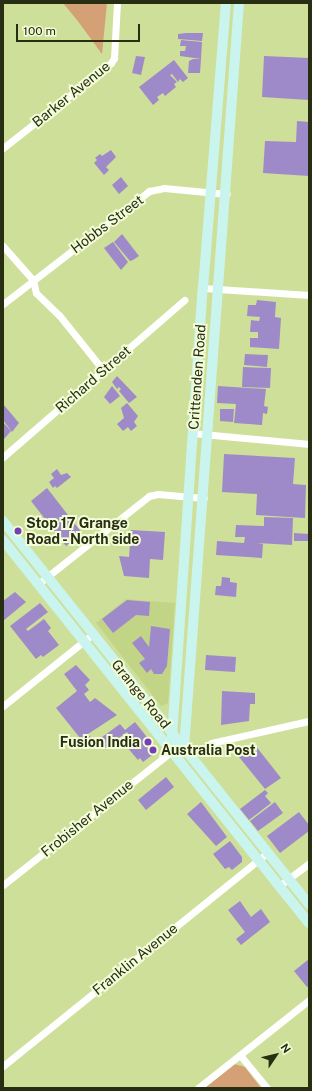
<!DOCTYPE html>
<style>
body{margin:0}
#map{position:relative;width:312px;height:1091px;overflow:hidden;background:#cedf99;font-family:"Public Sans",sans-serif}
div>[style]{position:absolute}
.built>*{inset:0;background:#c2d587}
.green>*{inset:0;background:#d4a076}
.building>*{inset:0;background:#9f8ac9}
.minor>*{height:7px;margin:-3.5px;padding:0 3.5px;transform-origin:3.5px;border-radius:3.5px;background:#fff}
.secondary>*{height:10px;margin:-5px;padding:0 5px;transform-origin:5px;border-radius:5px;background:#caf5ee}
.dots>*{width:11px;height:11px;translate:-50% -50%;box-sizing:border-box;border:2px solid #f3fcd9;border-radius:50%}
span{translate:-50% -50%;white-space:nowrap;text-align:center;line-height:1.15;-webkit-text-stroke:4px #f3fcd9;paint-order:stroke}
.street-label{font-size:14px;color:#282e12}
.poi-label{font-size:14px;color:#282e12;font-weight:700}
.left{translate:0 -50%;text-align:left}
.right{translate:-100% -50%;text-align:right}
.frame{position:absolute;inset:0;border:4px solid #282e12;pointer-events:none}
.north{position:absolute;left:256px;top:1035px;width:40px;height:40px;-webkit-text-stroke:3px #f3fcd9;paint-order:stroke;rotate:55deg;font-size:11px;font-weight:700;line-height:16px;text-align:center;color:#282e12}
.north::after{content:'';display:block;margin:auto;width:14px;height:18px;background:#282e12;clip-path:polygon(50% 0,100% 100%,50% 72%,0 100%)}
.scale{position:absolute;left:16px;top:24px;width:124px;height:18px;box-sizing:border-box;border:2px solid #282e12;border-top:0;padding-left:5px;font-size:12px;line-height:14px;white-space:nowrap;color:#282e12;-webkit-text-stroke:3px #f3fcd9;paint-order:stroke}
</style>
<div id="map">
<div class="built">
<div style="clip-path:polygon(126px 599px,175px 603px,168px 703px,161px 706px,96px 623px)"></div>
</div>
<div class="green">
<div style="clip-path:polygon(63px 3px,107px 3px,102px 54px,77px 20px)"></div>
<div style="clip-path:polygon(234px 1064px,245px 1067px,261px 1088px,204px 1088px)"></div>
</div>
<div class="building">
<div style="clip-path:polygon(186px 33px,203px 33px,202px 41px,178px 39px,178px 34px)"></div>
<div style="clip-path:polygon(181px 40px,202px 42px,201px 59px,180px 56px,180px 51px,185px 51px,186px 46px,180px 46px)"></div>
<div style="clip-path:polygon(136px 56px,145px 57px,141px 75px,132px 73px)"></div>
<div style="clip-path:polygon(264px 56px,309px 58px,309px 100px,262px 97px)"></div>
<div style="clip-path:polygon(193px 59px,201px 59px,200px 73px,188px 73px,189px 61px)"></div>
<div style="clip-path:polygon(174px 60px,188px 78px,183px 82px,180px 79px,178px 82px,172px 74px,170px 75px,177px 82px,174px 84px,176px 87px,165px 96px,163px 93px,157px 97px,159px 100px,153px 105px,139px 87px)"></div>
<div style="clip-path:polygon(297px 121px,309px 122px,309px 176px,263px 173px,265px 141px,296px 142px)"></div>
<div style="clip-path:polygon(111px 150px,116px 157px,106px 167px,109px 170px,104px 175px,94px 163px,97px 160px,95px 158px,100px 154px,102px 156px)"></div>
<div style="clip-path:polygon(121px 177px,128px 186px,119px 194px,112px 185px)"></div>
<div style="clip-path:polygon(122px 234px,139px 256px,133px 260px,130px 261px,114px 242px)"></div>
<div style="clip-path:polygon(113px 242px,128px 262px,121px 270px,104px 248px)"></div>
<div style="clip-path:polygon(257px 300px,276px 302px,275px 317px,281px 318px,279px 349px,250px 347px,250px 338px,258px 338px,258px 332px,250px 332px,251px 320px,259px 321px,260px 317px,247px 316px,248px 305px,256px 305px)"></div>
<div style="clip-path:polygon(245px 354px,268px 355px,267px 367px,244px 365px)"></div>
<div style="clip-path:polygon(243px 367px,271px 368px,270px 388px,242px 387px)"></div>
<div style="clip-path:polygon(117px 376px,137px 397px,129px 403px,119px 391px,121px 389px,119px 387px,117px 389px,112px 382px)"></div>
<div style="clip-path:polygon(112px 386px,120px 396px,110px 404px,104px 397px)"></div>
<div style="clip-path:polygon(218px 386px,266px 389px,264px 406px,268px 407px,267px 414px,263px 413px,262px 425px,234px 423px,236px 404px,217px 403px)"></div>
<div style="clip-path:polygon(127px 403px,138px 416px,134px 422px,137px 426px,131px 431px,128px 427px,123px 431px,117px 424px,124px 418px,121px 408px)"></div>
<div style="clip-path:polygon(3px 404px,19px 423px,12px 432px,3px 420px)"></div>
<div style="clip-path:polygon(220px 409px,234px 409px,233px 422px,220px 421px)"></div>
<div style="clip-path:polygon(3px 422px,11px 431px,4px 439px,3px 438px)"></div>
<div style="clip-path:polygon(224px 454px,295px 458px,293px 484px,306px 485px,305px 518px,256px 515px,257px 494px,222px 492px)"></div>
<div style="clip-path:polygon(57px 469px,61px 475px,67px 473px,71px 477px,57px 488px,55px 486px,53px 488px,49px 482px,54px 478px,51px 474px)"></div>
<div style="clip-path:polygon(47px 488px,82px 533px,66px 546px,31px 501px)"></div>
<div style="clip-path:polygon(264px 517px,293px 518px,292px 545px,257px 543px,263px 544px,262px 558px,216px 555px,217px 541px,244px 543px,245px 537px,235px 537px,236px 525px,264px 526px)"></div>
<div style="clip-path:polygon(131px 530px,165px 532px,163px 560px,150px 559px,149px 578px,124px 576px,119px 556px,129px 557px)"></div>
<div style="clip-path:polygon(294px 533px,309px 534px,309px 541px,294px 541px)"></div>
<div style="clip-path:polygon(222px 577px,230px 578px,230px 582px,237px 583px,236px 597px,215px 595px,216px 586px,221px 586px)"></div>
<div style="clip-path:polygon(15px 592px,26px 602px,3px 621px,3px 601px)"></div>
<div style="clip-path:polygon(127px 600px,150px 602px,149px 616px,136px 615px,113px 633px,102px 619px)"></div>
<div style="clip-path:polygon(40px 603px,48px 612px,26px 629px,28px 631px,44px 619px,51px 628px,48px 631px,59px 645px,43px 657px,41px 655px,36px 659px,10px 626px)"></div>
<div style="clip-path:polygon(151px 626px,170px 629px,167px 666px,162px 674px,154px 674px,151px 669px,147px 673px,139px 663px,145px 659px,132px 643px,141px 636px,149px 647px)"></div>
<div style="clip-path:polygon(206px 655px,236px 657px,235px 672px,205px 670px)"></div>
<div style="clip-path:polygon(76px 665px,90px 680px,85px 685px,89px 690px,84px 694px,90px 702px,95px 698px,117px 715px,88px 734px,92px 739px,83px 746px,78px 740px,80px 738px,56px 708px,77px 691px,64px 674px)"></div>
<div style="clip-path:polygon(222px 691px,255px 693px,255px 704px,250px 704px,249px 721px,221px 725px)"></div>
<div style="clip-path:polygon(135px 722px,154px 746px,155px 753px,143px 762px,140px 758px,138px 760px,126px 746px,133px 740px,127px 732px,104px 749px,98px 740px,120px 724px,125px 730px)"></div>
<div style="clip-path:polygon(255px 745px,281px 778px,265px 789px,235px 752px)"></div>
<div style="clip-path:polygon(166px 777px,174px 787px,146px 810px,138px 800px)"></div>
<div style="clip-path:polygon(265px 790px,268px 793px,265px 796px,271px 803px,249px 820px,240px 809px)"></div>
<div style="clip-path:polygon(201px 802px,227px 837px,216px 846px,187px 814px)"></div>
<div style="clip-path:polygon(275px 802px,283px 813px,258px 831px,250px 821px)"></div>
<div style="clip-path:polygon(299px 812px,309px 825px,309px 831px,280px 853px,267px 836px)"></div>
<div style="clip-path:polygon(230px 841px,242px 857px,242px 862px,232px 870px,229px 867px,225px 869px,213px 854px)"></div>
<div style="clip-path:polygon(240px 901px,251px 917px,261px 909px,270px 922px,241px 945px,236px 939px,245px 932px,228px 910px)"></div>
<div style="clip-path:polygon(309px 959px,309px 986px,307px 987px,294px 971px)"></div>
</div>
<div class="minor">
<div style="left:3px;top:148px;width:137px;rotate:-38.2deg"></div>
<div style="left:111px;top:63px;width:6px;rotate:-59deg"></div>
<div style="left:114px;top:58px;width:55px;rotate:-86.9deg"></div>
<div style="left:3px;top:246px;width:45px;rotate:48.6deg"></div>
<div style="left:33px;top:280px;width:13px;rotate:77deg"></div>
<div style="left:36px;top:293px;width:32px;rotate:44deg"></div>
<div style="left:59px;top:315px;width:70px;rotate:51.3deg"></div>
<div style="left:203px;top:288px;width:106px;rotate:3.8deg"></div>
<div style="left:3px;top:304px;width:185px;rotate:-37.7deg"></div>
<div style="left:149px;top:191px;width:15px;rotate:-11deg"></div>
<div style="left:164px;top:188px;width:63px;rotate:5.4deg"></div>
<div style="left:192px;top:433px;width:118px;rotate:5.4deg"></div>
<div style="left:3px;top:457px;width:240px;rotate:-40.9deg"></div>
<div style="left:38px;top:584px;width:142px;rotate:-38.4deg"></div>
<div style="left:149px;top:496px;width:9px;rotate:-13deg"></div>
<div style="left:158px;top:494px;width:46px;rotate:5deg"></div>
<div style="left:3px;top:706px;width:115px;rotate:-38.7deg"></div>
<div style="left:211px;top:743px;width:100px;rotate:-12.7deg"></div>
<div style="left:3px;top:885px;width:214px;rotate:-38.4deg"></div>
<div style="left:279px;top:886px;width:38px;rotate:-37deg"></div>
<div style="left:240px;top:1055px;width:43px;rotate:50.7deg"></div>
<div style="left:3px;top:1066px;width:339px;rotate:-38.9deg"></div>
<div style="left:198px;top:1088px;width:142px;rotate:-38.4deg"></div>
</div>
<div class="secondary">
<div style="left:3px;top:521px;width:491px;rotate:51.4deg"></div>
<div style="left:3px;top:540px;width:490px;rotate:51.4deg"></div>
<div style="left:184px;top:748px;width:747px;rotate:-85.78deg"></div>
<div style="left:171px;top:752px;width:465px;rotate:-86.1deg"></div>
<div style="left:203px;top:288px;width:286px;rotate:-85.4deg"></div>
</div>
<div class="dots">
<div style="left:18px;top:531px;background:#723fb6"></div>
<div style="left:148px;top:742px;background:#723fb6"></div>
<div style="left:153px;top:750px;background:#723fb6"></div>
</div>
<div class="street-label">
<span style="left:71px;top:94px;rotate:-39deg">Barker Avenue</span>
<span style="left:107px;top:224px;rotate:-37deg">Hobbs Street</span>
<span style="left:197px;top:377px;rotate:-86deg">Crittenden Road</span>
<span style="left:93px;top:379px;rotate:-41deg">Richard Street</span>
<span style="left:141px;top:694px;rotate:51deg">Grange Road</span>
<span style="left:87px;top:818px;rotate:-39deg">Frobisher Avenue</span>
<span style="left:135px;top:959px;rotate:-39deg">Franklin Avenue</span>
</div>
<div class="poi-label">
<span class="left" style="left:26px;top:531px">Stop 17 Grange<br>Road - North side</span>
<span class="right" style="left:140px;top:742px">Fusion India</span>
<span class="left" style="left:161px;top:750px">Australia Post</span>
</div>
<div class="frame"></div>
<div class="north">N</div>
<div class="scale">100 m</div>
</div>
